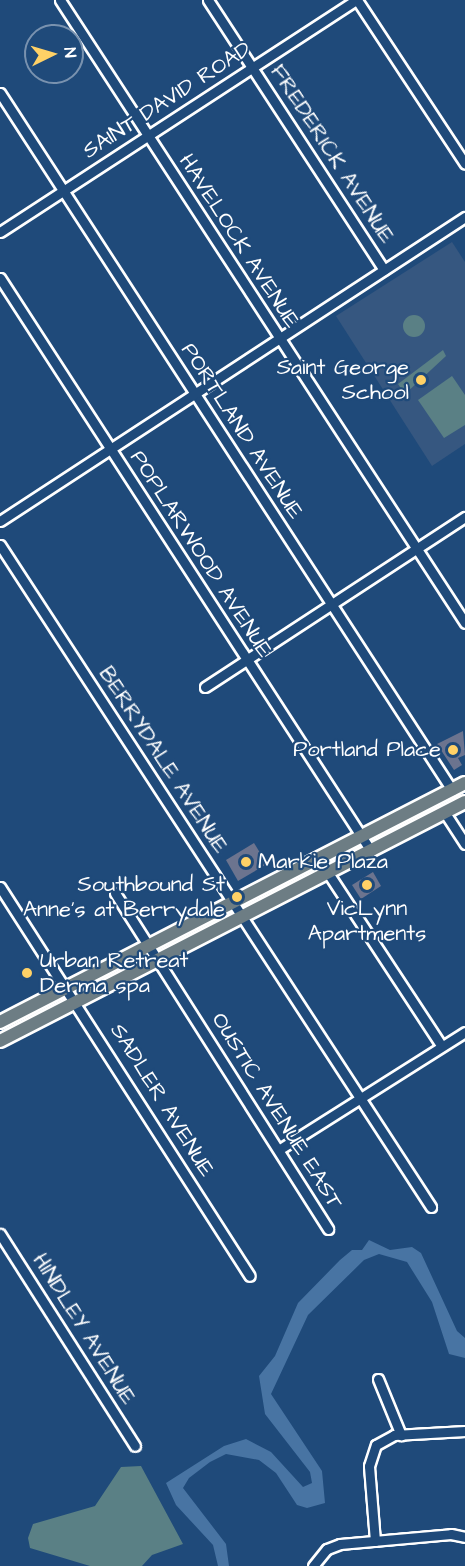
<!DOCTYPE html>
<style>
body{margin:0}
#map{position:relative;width:465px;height:1566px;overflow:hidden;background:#1f4a7a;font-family:"Architects Daughter",sans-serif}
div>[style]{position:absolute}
.built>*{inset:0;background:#365780}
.green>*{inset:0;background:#5a8085}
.round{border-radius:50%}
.water>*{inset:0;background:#4874a3}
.building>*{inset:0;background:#6c748f}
.roads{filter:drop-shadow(2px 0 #fff) drop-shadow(-2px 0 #fff) drop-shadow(0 2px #fff) drop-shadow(0 -2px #fff)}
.minor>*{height:9px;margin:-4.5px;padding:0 4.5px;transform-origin:4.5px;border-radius:4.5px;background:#1f4a7a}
.major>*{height:12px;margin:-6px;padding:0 6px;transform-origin:6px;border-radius:6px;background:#6d7d84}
.dots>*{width:16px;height:16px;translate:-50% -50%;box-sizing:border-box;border:3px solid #1f4a7a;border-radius:50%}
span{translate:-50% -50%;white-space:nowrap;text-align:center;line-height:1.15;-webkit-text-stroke:4.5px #1f4a7a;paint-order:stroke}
.street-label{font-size:22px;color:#fff}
.poi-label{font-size:22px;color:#fff}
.right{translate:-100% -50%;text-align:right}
.left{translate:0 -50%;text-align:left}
.north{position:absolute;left:24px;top:24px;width:60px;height:60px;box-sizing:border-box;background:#1f4a7a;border:2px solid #7992af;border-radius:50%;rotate:85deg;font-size:16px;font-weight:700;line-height:24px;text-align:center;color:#fff}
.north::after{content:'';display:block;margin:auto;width:21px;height:27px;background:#ffd166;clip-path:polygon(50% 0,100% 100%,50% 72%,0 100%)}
</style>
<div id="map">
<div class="built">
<div style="clip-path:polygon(452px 242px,465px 262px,465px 444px,432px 466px,336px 316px)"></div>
</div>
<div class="green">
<div class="round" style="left:403px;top:315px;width:22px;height:22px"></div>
<div style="clip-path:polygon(443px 350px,446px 356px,405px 394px,398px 384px)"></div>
<div style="clip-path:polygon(452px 376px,465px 395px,465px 425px,444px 438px,418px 400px)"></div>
<div style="clip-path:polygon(141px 1466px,183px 1544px,152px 1555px,142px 1566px,90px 1566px,30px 1548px,28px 1538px,33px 1524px,95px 1506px,121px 1467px)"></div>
</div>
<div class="water">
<div style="clip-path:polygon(369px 1240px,390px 1250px,412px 1247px,421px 1253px,457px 1331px,465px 1338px,465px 1358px,449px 1354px,432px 1302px,407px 1262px,379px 1254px,364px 1260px,308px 1315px,271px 1394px,322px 1471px,325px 1503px,307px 1508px,297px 1505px,276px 1473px,259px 1460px,226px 1454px,210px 1462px,189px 1478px,183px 1488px,226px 1544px,229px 1566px,218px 1566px,213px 1545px,176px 1505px,166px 1483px,224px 1446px,246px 1439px,271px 1452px,303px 1487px,312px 1483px,310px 1472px,265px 1414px,259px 1376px,275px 1356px,298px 1303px,340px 1260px,352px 1250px,362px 1250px)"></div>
</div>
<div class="building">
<div style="clip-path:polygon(463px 731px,465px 755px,458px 758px,462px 765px,454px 770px,437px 744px)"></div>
<div style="clip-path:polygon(254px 843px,267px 864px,238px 881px,226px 860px)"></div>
<div style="clip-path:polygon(373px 872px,381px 886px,361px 899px,352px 885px)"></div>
</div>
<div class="roads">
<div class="minor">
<div style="left:60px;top:0;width:743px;rotate:56.97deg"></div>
<div style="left:208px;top:0;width:322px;rotate:56.9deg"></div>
<div style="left:357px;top:0;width:196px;rotate:56.6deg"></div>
<div style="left:0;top:93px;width:831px;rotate:57.04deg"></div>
<div style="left:0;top:232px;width:425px;rotate:-33.1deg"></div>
<div style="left:0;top:278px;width:683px;rotate:57.08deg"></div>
<div style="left:0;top:521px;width:556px;rotate:-33.18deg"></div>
<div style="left:0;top:545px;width:790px;rotate:56.93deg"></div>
<div style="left:205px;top:687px;width:311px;rotate:-33.2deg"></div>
<div style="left:445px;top:813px;width:37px;rotate:57deg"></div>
<div style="left:328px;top:873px;width:206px;rotate:56.7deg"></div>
<div style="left:0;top:887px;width:462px;rotate:57.3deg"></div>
<div style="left:115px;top:893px;width:398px;rotate:57.6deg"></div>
<div style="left:280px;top:1149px;width:219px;rotate:-32.3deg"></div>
<div style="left:0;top:1234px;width:251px;rotate:57.5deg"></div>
<div style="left:378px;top:1379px;width:61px;rotate:67.7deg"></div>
<div style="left:375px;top:1541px;width:75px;rotate:-94.6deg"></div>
<div style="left:369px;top:1466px;width:22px;rotate:-72deg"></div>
<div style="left:376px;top:1445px;width:21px;rotate:-29deg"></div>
<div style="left:394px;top:1435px;width:71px;rotate:-3.2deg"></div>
<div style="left:313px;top:1566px;width:22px;rotate:-51deg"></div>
<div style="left:327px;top:1549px;width:14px;rotate:-21deg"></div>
<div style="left:340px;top:1544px;width:111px;rotate:-5.1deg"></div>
<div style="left:451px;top:1534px;width:14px;rotate:12deg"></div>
</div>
<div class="major">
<div style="left:0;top:1022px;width:523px;rotate:-27.2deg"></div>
<div style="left:0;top:1041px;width:523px;rotate:-27.2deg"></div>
</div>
</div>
<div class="dots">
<div style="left:421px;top:380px;background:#ffd166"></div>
<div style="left:453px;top:750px;background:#ffd166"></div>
<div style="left:246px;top:862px;background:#ffd166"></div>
<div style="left:367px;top:885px;background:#ffd166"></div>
<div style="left:237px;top:897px;background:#ffd166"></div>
<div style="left:27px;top:973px;background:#ffd166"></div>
</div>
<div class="street-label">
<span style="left:167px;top:100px;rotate:-33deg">SAINT DAVID ROAD</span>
<span style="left:332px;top:154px;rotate:57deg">FREDERICK AVENUE</span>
<span style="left:239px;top:241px;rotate:57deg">HAVELOCK AVENUE</span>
<span style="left:242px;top:431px;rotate:57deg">PORTLAND AVENUE</span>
<span style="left:201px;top:554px;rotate:57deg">POPLARWOOD AVENUE</span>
<span style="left:163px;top:760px;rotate:57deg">BERRYDALE AVENUE</span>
<span style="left:162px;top:1100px;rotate:58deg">SADLER AVENUE</span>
<span style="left:277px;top:1111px;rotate:58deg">OUSTIC AVENUE EAST</span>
<span style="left:84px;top:1329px;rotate:58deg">HINDLEY AVENUE</span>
</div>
<div class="poi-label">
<span class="right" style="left:409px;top:380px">Saint George<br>School</span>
<span class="right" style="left:441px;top:750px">Portland Place</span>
<span class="left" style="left:258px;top:862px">Markie Plaza</span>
<span class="right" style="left:225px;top:897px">Southbound St<br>Anne's at Berrydale</span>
<span style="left:367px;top:921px">VicLynn<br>Apartments</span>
<span class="left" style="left:40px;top:973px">Urban Retreat<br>Derma spa</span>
</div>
<div class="north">N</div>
</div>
